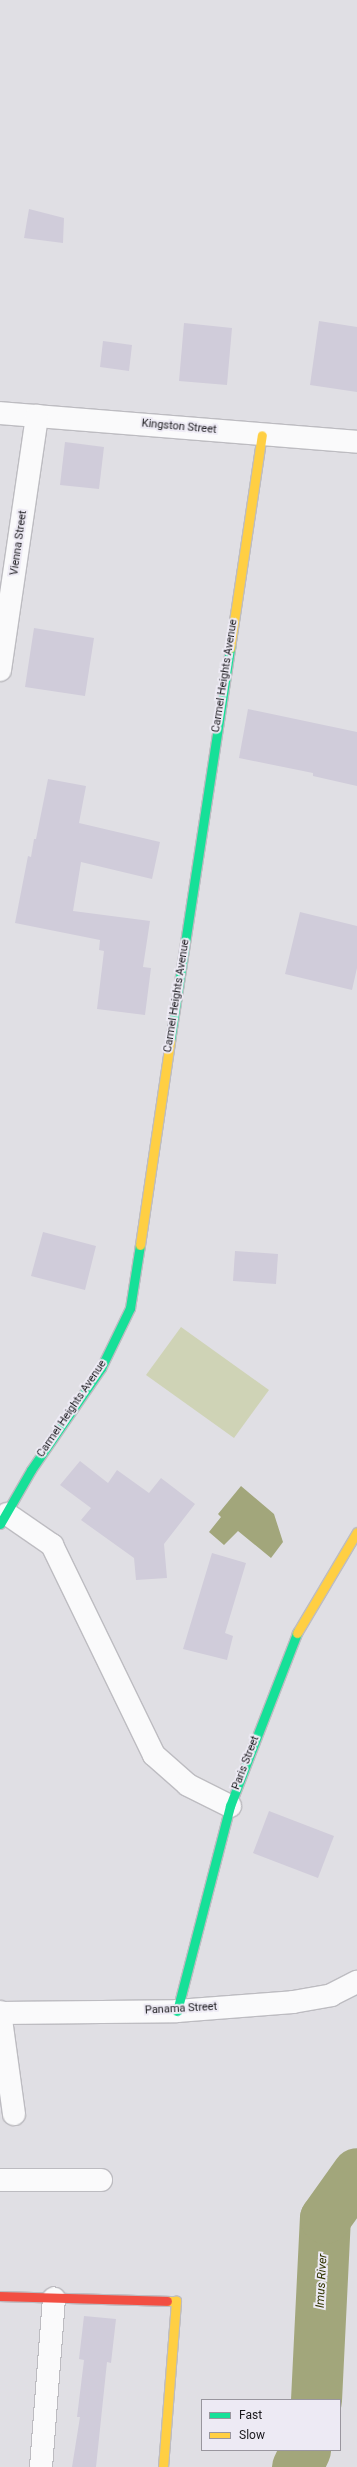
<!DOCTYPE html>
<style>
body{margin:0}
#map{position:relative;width:357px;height:2467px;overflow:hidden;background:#e0dfe4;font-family:Roboto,sans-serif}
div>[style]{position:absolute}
.green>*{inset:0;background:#cfd3b6}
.water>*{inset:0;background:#a2a67b}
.river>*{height:51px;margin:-25.5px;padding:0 25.5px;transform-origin:25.5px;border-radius:25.5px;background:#a2a67b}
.building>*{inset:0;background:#d0ccda}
.roads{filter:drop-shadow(1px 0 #bdbcc1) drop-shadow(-1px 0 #bdbcc1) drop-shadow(0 1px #bdbcc1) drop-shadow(0 -1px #bdbcc1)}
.street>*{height:22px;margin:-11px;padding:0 11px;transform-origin:11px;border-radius:11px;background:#fafafb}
.fast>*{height:9px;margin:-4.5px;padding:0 4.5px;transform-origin:4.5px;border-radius:4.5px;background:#16e098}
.slow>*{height:9px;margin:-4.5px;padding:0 4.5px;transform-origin:4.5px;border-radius:4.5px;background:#ffcf43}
.jam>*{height:9px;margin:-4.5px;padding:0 4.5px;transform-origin:4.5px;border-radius:4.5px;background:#f24e42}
span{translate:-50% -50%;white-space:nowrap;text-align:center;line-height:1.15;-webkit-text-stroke:4px #edeaf4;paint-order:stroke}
.street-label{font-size:11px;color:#1a191d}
.water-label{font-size:12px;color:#313501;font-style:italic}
.legend{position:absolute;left:201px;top:2399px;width:140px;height:52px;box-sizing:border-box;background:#edeaf4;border:1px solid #99969e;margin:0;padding:5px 7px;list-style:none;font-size:12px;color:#1a191d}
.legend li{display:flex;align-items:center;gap:8px;height:20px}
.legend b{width:20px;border:1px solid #99969e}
</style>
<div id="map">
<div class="green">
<div style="clip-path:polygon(181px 1327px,269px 1390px,234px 1438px,146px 1375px)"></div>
</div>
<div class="water">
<div style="clip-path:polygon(241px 1486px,274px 1514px,283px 1542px,271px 1558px,238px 1531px,224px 1545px,209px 1532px,221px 1517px,218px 1514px)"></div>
</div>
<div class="river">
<div style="left:316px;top:2400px;width:182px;rotate:-87.2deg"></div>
<div style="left:325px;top:2218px;width:55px;rotate:-54.6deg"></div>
<div style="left:297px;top:2467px;width:19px;rotate:-65deg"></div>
</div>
<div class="building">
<div style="clip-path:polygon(29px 209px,64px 218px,63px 243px,24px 238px)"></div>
<div style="clip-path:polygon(319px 321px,357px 327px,357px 392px,310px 385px)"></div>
<div style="clip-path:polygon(184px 323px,232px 328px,227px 385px,179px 381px)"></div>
<div style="clip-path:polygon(103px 341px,132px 345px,129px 371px,100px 367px)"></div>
<div style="clip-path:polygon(65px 442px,104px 447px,99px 489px,60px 485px)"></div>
<div style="clip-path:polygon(34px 628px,94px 638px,85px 696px,25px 687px)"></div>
<div style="clip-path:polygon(248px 709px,357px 732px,357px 786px,313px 776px,313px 773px,239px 758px)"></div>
<div style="clip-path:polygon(48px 779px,86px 786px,79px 823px,160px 842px,152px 879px,81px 862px,73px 911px,150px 921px,143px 967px,151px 968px,145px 1015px,97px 1009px,104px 951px,99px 950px,100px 940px,15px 923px,28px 856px,31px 857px,34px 839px,36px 839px)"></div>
<div style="clip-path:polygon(300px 912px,357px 926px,357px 968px,352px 990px,285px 974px)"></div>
<div style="clip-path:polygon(43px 1232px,96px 1246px,85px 1290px,31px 1276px)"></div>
<div style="clip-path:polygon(235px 1251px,278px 1254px,276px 1284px,233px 1281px)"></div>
<div style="clip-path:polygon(80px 1461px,108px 1483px,117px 1470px,149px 1493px,161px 1478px,195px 1504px,164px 1544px,167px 1578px,136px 1580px,134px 1558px,81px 1520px,91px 1508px,60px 1485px)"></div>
<div style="clip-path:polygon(212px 1553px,246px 1563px,225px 1633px,233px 1636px,227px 1660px,183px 1649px)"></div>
<div style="clip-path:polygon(269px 1811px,334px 1836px,318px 1878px,253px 1853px)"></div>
<div style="clip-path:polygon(84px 2316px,116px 2319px,111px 2363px,107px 2362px,96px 2467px,72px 2467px,80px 2417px,77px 2417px,84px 2360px,79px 2359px)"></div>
</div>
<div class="roads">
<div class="street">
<div style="left:0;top:413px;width:358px;rotate:4.6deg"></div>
<div style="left:0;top:670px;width:257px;rotate:-81.7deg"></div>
<div style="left:7px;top:1514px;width:55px;rotate:34.6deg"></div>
<div style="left:52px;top:1545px;width:233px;rotate:64.1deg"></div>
<div style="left:154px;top:1755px;width:45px;rotate:41.4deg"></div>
<div style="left:188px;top:1785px;width:47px;rotate:26.6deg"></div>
<div style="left:0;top:2012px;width:103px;rotate:82.2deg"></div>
<div style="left:0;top:2013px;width:177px;rotate:-0.6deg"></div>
<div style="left:177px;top:2011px;width:116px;rotate:-4.4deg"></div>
<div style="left:293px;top:2002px;width:39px;rotate:-10deg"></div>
<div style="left:331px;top:1995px;width:29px;rotate:-27deg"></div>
<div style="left:0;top:2180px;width:101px"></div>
<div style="left:41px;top:2467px;width:169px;rotate:-85.6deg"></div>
</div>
<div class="fast">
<div style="left:170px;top:1041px;width:398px;rotate:-81.3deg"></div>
<div style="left:0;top:1524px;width:62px;rotate:-60.1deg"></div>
<div style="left:31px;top:1470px;width:124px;rotate:-55.5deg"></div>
<div style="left:101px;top:1368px;width:67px;rotate:-64.2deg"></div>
<div style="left:130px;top:1308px;width:64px;rotate:-81deg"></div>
<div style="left:177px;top:2011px;width:212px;rotate:-75.5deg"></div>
<div style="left:230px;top:1806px;width:186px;rotate:-68.8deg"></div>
</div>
<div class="slow">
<div style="left:230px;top:648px;width:215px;rotate:-81.5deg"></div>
<div style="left:140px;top:1245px;width:206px;rotate:-81.6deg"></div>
<div style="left:297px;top:1633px;width:117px;rotate:-59.3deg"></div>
<div style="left:163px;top:2467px;width:167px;rotate:-85.5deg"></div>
<div style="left:176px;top:2301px;width:9px;rotate:180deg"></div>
</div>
<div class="jam">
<div style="left:0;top:2296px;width:167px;rotate:1.7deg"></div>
</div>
</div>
<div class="street-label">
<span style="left:179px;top:427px;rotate:5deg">Kingston Street</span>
<span style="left:19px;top:543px;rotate:-82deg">Vienna Street</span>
<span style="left:225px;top:676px;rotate:-81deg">Carmel Heights Avenue</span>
<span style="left:177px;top:996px;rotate:-81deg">Carmel Heights Avenue</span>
<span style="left:72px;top:1409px;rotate:-56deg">Carmel Heights Avenue</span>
<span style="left:246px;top:1763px;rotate:-69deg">Paris Street</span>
<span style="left:181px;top:2009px;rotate:-3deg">Panama Street</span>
</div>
<div class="water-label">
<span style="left:322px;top:2281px;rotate:-87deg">Imus River</span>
</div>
<ul class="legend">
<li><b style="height:5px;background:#16e098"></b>Fast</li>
<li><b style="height:5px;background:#ffcf43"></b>Slow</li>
</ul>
</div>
